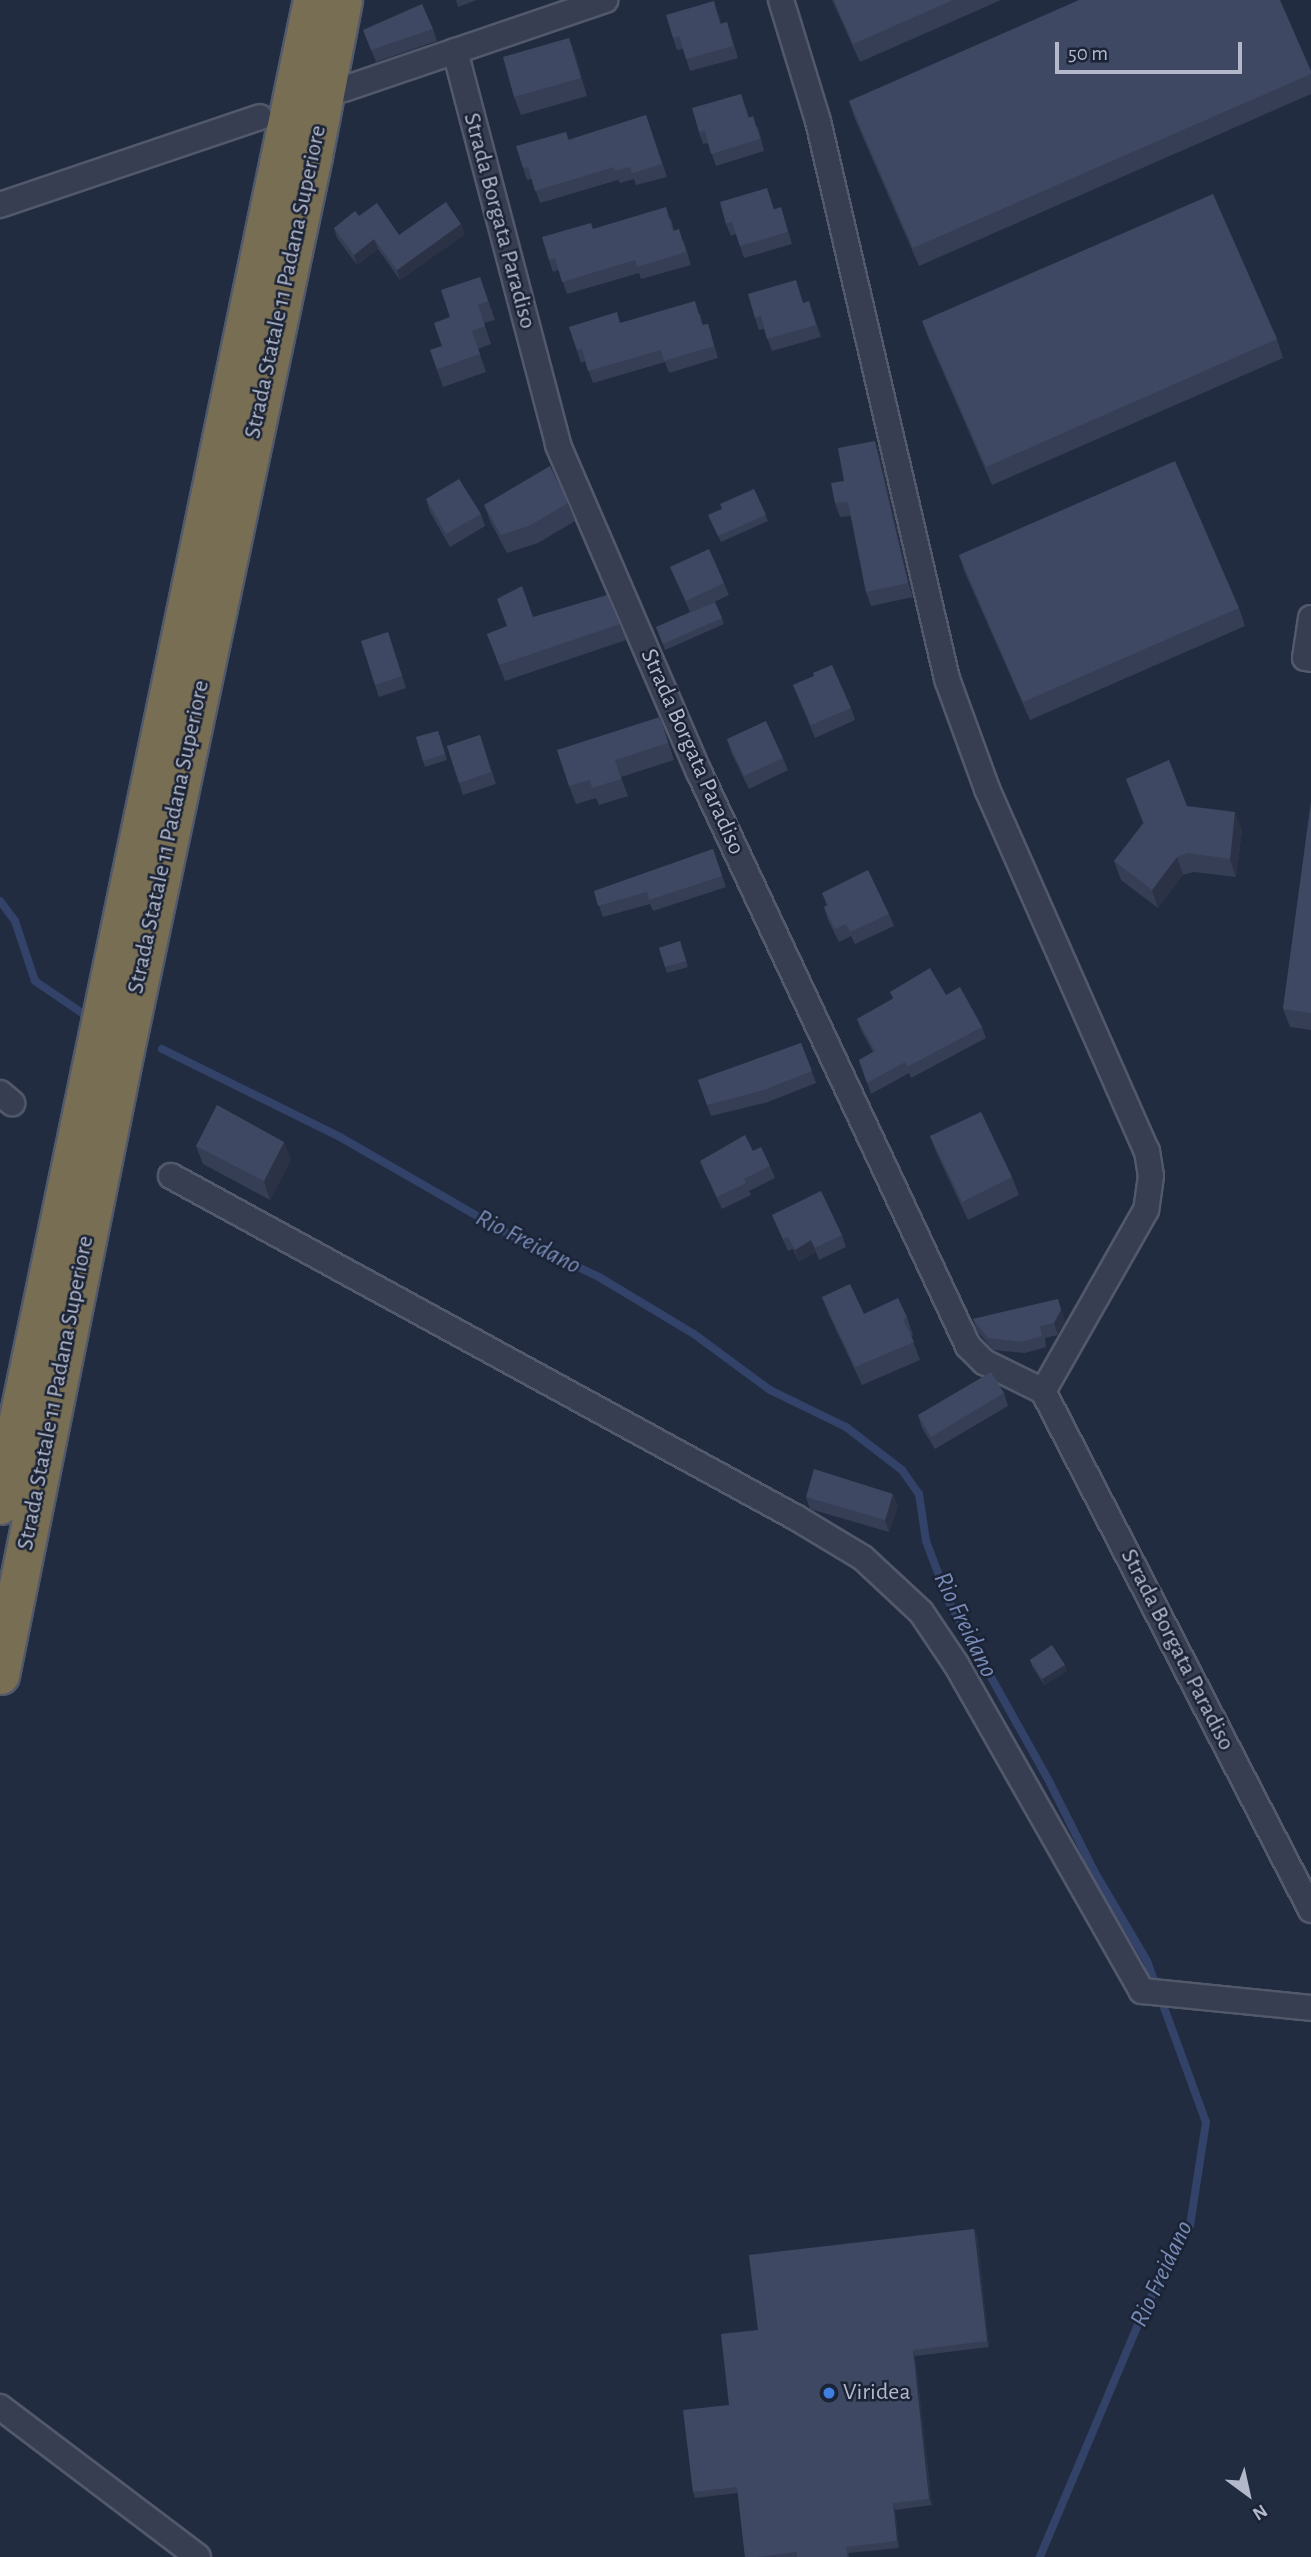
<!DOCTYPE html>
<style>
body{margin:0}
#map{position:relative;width:1311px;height:2557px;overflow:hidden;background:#222c41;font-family:"Alegreya Sans",sans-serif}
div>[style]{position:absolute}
.stream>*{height:8px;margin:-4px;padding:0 4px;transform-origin:4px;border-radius:4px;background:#334268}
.roads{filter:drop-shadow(2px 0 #52596b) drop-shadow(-2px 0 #52596b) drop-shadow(0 2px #52596b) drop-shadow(0 -2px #52596b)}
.minor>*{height:24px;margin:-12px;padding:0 12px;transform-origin:12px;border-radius:12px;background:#373e51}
.highway>*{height:37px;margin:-18.5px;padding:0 18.5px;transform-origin:18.5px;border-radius:18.5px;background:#786e53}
.wall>*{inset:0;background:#353e54}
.shaded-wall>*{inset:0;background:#2b3245}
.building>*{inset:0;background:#3e4862}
.dots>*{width:19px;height:19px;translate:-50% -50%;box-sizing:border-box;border:4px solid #1b2336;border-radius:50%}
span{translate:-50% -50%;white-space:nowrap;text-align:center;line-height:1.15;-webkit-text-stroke:5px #1b2336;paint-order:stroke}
.street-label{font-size:24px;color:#b3b9cb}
.poi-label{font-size:24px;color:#b3b9cb}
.left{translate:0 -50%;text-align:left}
.water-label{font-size:26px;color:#788bb6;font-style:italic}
.north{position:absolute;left:1213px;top:2459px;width:70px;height:70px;-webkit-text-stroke:5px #1b2336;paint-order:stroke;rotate:147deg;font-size:19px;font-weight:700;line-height:28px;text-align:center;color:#b3b9cb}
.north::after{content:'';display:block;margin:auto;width:24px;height:32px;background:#b3b9cb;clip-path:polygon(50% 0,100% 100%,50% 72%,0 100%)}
.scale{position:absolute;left:1055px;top:42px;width:187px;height:32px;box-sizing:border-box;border:4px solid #b3b9cb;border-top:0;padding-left:9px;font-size:21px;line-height:24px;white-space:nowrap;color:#b3b9cb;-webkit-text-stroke:5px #1b2336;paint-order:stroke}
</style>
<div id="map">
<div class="stream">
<div style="left:0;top:901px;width:25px;rotate:53deg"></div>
<div style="left:15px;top:921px;width:63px;rotate:71.6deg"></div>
<div style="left:35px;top:981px;width:60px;rotate:34.2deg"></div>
<div style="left:162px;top:1049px;width:199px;rotate:26.3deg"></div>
<div style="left:340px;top:1137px;width:198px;rotate:29.9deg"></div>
<div style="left:512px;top:1236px;width:96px;rotate:25.2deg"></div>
<div style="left:599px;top:1277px;width:111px;rotate:31deg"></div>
<div style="left:694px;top:1334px;width:94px;rotate:36.4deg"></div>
<div style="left:770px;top:1390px;width:85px;rotate:26deg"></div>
<div style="left:846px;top:1427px;width:71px;rotate:37.5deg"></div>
<div style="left:902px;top:1470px;width:29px;rotate:55deg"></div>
<div style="left:919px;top:1494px;width:48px;rotate:81.5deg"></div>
<div style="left:926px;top:1541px;width:65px;rotate:69.3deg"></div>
<div style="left:949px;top:1602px;width:207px;rotate:60.8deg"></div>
<div style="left:1050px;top:1783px;width:98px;rotate:63.4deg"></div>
<div style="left:1094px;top:1871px;width:104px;rotate:59.5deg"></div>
<div style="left:1147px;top:1961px;width:171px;rotate:69.9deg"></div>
<div style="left:1206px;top:2122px;width:104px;rotate:98.8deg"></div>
<div style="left:1190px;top:2225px;width:94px;rotate:118.5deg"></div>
<div style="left:1145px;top:2308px;width:270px;rotate:112.9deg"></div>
</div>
<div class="roads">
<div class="minor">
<div style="left:781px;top:0;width:127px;rotate:73deg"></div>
<div style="left:818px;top:121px;width:573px;rotate:76.98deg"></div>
<div style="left:947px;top:679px;width:117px;rotate:70deg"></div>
<div style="left:987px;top:789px;width:396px;rotate:66.2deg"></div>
<div style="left:1147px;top:1151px;width:25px;rotate:81deg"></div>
<div style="left:1151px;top:1176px;width:34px;rotate:98deg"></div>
<div style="left:1146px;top:1210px;width:208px;rotate:119.6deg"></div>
<div style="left:455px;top:51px;width:407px;rotate:75.3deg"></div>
<div style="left:558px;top:445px;width:356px;rotate:66.7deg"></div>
<div style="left:699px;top:772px;width:634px;rotate:64.89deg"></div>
<div style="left:968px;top:1346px;width:23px;rotate:45deg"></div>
<div style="left:984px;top:1362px;width:66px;rotate:26.2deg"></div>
<div style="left:1043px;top:1391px;width:584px;rotate:62.69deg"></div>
<div style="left:344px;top:89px;width:276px;rotate:-18.8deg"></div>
<div style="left:0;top:205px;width:274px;rotate:-18.7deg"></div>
<div style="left:1311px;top:618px;width:40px;rotate:98.5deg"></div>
<div style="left:1305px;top:658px;width:6px;rotate:9deg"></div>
<div style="left:0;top:1093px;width:16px;rotate:40deg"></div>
<div style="left:171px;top:1176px;width:711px;rotate:28.66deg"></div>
<div style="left:795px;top:1517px;width:79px;rotate:31.1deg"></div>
<div style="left:863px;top:1558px;width:79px;rotate:43deg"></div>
<div style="left:921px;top:1612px;width:63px;rotate:56.1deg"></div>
<div style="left:956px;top:1664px;width:376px;rotate:60.4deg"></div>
<div style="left:1142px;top:1991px;width:170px;rotate:5.7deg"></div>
<div style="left:0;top:2407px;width:248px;rotate:37.1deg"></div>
</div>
<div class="highway">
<div style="left:0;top:1505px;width:1537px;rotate:-78.29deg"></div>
<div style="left:0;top:1675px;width:637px;rotate:-78.69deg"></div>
<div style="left:125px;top:1050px;width:914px;rotate:-78.12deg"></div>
<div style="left:313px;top:156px;width:159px;rotate:-79.1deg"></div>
</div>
</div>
<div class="wall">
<div style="clip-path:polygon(456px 0,477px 0,458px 7px)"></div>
<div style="clip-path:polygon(832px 0,1001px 0,860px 62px)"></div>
<div style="clip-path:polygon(718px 13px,721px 24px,727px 22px,738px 58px,690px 71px,683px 49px,677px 50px,673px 38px)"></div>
<div style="clip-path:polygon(433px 29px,437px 41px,376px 62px,363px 30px)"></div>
<div style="clip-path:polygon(569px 38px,576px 56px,587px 96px,521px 115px,514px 97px)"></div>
<div style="clip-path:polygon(1311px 71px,1311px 94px,919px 266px,855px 119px,849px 101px)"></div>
<div style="clip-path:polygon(741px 94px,749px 117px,758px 128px,764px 151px,716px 166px,708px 143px,703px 144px,699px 132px)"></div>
<div style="clip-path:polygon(646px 115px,667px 177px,636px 185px,634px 179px,620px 183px,618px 180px,540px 203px,532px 179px,527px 180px,523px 168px,566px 132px,569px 140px)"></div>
<div style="clip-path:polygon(781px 207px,792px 244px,744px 258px,736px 234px,731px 236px,726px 224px)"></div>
<div style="clip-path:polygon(359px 216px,399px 235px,465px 234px,400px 280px,378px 249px,357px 265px,337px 238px,334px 228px)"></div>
<div style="clip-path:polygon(671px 219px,674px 231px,684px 242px,691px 265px,641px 279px,639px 273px,567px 294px,559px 270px,553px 272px,549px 260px,593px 229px)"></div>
<div style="clip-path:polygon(480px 277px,495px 320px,484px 323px,491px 344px,478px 349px,486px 372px,443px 387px,430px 350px,442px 346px,450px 317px)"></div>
<div style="clip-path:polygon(804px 303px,813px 314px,821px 337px,772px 351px,764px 329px,759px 330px,755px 318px)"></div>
<div style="clip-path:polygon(700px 314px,703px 325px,708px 324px,718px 358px,669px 373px,665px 362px,593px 383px,585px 361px,581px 363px,569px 327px,621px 323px)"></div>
<div style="clip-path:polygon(922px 321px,1277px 339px,1283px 358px,992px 485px,929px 340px)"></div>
<div style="clip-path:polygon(880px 455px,913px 597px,871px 606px,866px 592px,851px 516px,840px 517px,835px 503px,844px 481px)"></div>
<div style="clip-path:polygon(754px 489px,768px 521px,721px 542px,708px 515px,722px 509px)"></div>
<div style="clip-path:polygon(426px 499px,481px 514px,485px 526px,450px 547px,430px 512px)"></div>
<div style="clip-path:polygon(568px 503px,575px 521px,538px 543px,507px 553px,491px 523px,484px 505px)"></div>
<div style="clip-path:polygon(959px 555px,1239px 608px,1245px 626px,1030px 720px,965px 573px)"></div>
<div style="clip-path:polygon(670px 567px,724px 583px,729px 595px,710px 604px,722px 618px,724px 624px,665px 650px,656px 627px,690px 612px)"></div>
<div style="clip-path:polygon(533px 617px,620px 624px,626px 640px,505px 681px,487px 634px)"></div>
<div style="clip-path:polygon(388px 632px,406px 688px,379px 697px,375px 685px)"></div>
<div style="clip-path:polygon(814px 676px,851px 708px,855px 720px,815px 738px,793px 685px)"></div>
<div style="clip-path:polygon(660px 717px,674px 760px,621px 777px,628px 796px,599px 805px,596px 798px,576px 804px,569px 786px)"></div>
<div style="clip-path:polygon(438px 731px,447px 760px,425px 767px,416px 737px)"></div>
<div style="clip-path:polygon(480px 735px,496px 784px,463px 795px,447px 746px)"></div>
<div style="clip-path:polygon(727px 739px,783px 758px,788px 770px,749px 789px,731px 752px)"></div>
<div style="clip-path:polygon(1126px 779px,1242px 830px,1236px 877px,1194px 872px,1183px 875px,1158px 908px,1121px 880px,1114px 861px,1143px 823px)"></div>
<div style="clip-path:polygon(1311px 802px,1311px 1030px,1290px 1027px,1283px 1009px)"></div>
<div style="clip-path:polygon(713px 849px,726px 887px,653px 911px,650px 904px,603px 917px,594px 891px)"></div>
<div style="clip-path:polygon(822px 893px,889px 914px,894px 926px,855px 944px,851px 936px,839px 942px,828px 920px,824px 907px,827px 906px)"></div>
<div style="clip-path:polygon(680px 941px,688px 967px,667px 973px,659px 948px)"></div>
<div style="clip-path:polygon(890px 992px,946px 995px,982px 1027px,986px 1038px,911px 1078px,909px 1073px,871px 1094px,859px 1060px,873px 1052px,861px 1030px,857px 1019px,893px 999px)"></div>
<div style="clip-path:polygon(801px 1043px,816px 1083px,768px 1102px,711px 1116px,698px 1080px)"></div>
<div style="clip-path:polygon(930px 1136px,1012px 1177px,1019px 1195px,968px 1220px,937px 1154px)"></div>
<div style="clip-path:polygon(284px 1142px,291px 1160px,270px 1200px,203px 1164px,196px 1146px)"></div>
<div style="clip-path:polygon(753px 1151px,770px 1166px,775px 1178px,749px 1191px,751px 1195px,722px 1209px,705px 1173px,700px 1161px)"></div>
<div style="clip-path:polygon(772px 1215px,842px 1235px,846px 1247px,819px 1260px,816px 1252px,799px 1262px,793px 1249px,788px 1251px)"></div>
<div style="clip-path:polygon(822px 1297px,864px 1314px,907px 1317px,913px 1335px,911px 1336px,920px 1360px,862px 1385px,829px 1315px)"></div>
<div style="clip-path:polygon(1058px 1299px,1065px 1322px,1058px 1335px,1045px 1338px,1046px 1347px,1025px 1353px,993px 1350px,977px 1331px,973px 1319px)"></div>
<div style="clip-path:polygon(1004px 1393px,1008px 1406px,935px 1449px,922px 1428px,918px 1415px)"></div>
<div style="clip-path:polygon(806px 1497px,898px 1506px,889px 1532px,810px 1509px)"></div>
<div style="clip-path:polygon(1030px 1660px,1067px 1671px,1044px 1685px,1032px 1666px)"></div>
<div style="clip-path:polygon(974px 2229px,977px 2235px,989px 2347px,915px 2356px,932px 2505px,895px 2510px,899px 2548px,848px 2553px,849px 2557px,745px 2557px,738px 2493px,695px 2498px,693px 2492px,729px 2405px,758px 2330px)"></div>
</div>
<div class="shaded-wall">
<div style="clip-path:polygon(569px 38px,576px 56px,587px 96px,581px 78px)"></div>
<div style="clip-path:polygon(461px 224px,465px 234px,400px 280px,397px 270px)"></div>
<div style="clip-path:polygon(374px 239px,378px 249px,357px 265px,354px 255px)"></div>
<div style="clip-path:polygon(875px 441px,880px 455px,913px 597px,908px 583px)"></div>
<div style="clip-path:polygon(1235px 812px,1242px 830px,1236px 877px,1230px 859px)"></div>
<div style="clip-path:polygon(1177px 857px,1183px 875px,1158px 908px,1152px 890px)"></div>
<div style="clip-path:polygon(284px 1142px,291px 1160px,270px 1200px,264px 1181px)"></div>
<div style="clip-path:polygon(811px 1240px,816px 1252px,799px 1262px,795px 1250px)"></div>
<div style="clip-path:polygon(1058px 1299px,1065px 1322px,1058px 1335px,1054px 1323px)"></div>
<div style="clip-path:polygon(893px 1494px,898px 1506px,889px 1532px,885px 1520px)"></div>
<div style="clip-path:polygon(1065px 1665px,1067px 1671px,1044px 1685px,1042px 1679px)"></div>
<div style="clip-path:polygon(974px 2229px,977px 2235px,989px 2347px,987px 2341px)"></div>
<div style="clip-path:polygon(913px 2350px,915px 2356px,932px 2505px,929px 2499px)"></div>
<div style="clip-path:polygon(893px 2503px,895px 2510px,899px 2548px,897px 2541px)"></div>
</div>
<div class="building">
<div style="clip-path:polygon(834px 0,953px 0,853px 44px)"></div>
<div style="clip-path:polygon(1079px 0,1280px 0,1311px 71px,1311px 74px,913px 248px,849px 101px)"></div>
<div style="clip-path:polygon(714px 1px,720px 24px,727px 22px,733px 46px,686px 59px,679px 36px,673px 38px,666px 15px)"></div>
<div style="clip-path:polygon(422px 4px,433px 29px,371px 50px,363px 30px)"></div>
<div style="clip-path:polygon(569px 38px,581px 78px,514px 97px,503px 57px)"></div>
<div style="clip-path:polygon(741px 94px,748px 118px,753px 116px,760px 139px,711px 154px,705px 130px,699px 132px,692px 108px)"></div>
<div style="clip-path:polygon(646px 115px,662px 164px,632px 173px,630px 167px,615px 171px,614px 167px,535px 191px,528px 167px,523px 168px,516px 146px,566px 132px,568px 140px)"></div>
<div style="clip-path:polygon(767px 188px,774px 210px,781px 207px,788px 232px,740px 246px,732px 222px,726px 224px,720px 202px)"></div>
<div style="clip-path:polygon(1213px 194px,1277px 339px,986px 467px,922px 321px)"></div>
<div style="clip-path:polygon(446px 202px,461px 224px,397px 270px,374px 239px,354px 255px,334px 228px,355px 211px,359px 216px,377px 203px,399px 235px)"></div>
<div style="clip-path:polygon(666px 207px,673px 231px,679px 229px,686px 252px,637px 267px,635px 260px,562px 282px,555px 258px,549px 260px,542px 237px,591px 223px,593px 229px)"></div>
<div style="clip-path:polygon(480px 277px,488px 301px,478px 305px,485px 326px,472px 331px,480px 354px,437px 369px,430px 350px,442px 346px,434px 323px,450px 317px,441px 290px)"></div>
<div style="clip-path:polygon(796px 280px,803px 303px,809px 301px,816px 325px,767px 339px,761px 316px,755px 318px,748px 294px)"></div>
<div style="clip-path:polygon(695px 301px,702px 325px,708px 324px,714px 346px,664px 361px,661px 350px,588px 371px,582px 349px,577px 350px,569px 327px,617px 312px,620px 323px)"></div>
<div style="clip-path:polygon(875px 441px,908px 583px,866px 592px,848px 502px,835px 503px,831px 483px,844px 481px,838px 448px)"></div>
<div style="clip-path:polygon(1175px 461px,1239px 608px,1023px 702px,959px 555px)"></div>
<div style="clip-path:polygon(550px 466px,568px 503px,531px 525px,501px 535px,484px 505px)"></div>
<div style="clip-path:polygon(459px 479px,481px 514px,446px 534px,426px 499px)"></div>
<div style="clip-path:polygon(754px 489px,766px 515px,718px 536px,708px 515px,722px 509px,720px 504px)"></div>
<div style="clip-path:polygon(709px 549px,724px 583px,686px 601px,670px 567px)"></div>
<div style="clip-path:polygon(522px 586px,533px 617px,607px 595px,620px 624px,499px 665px,487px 634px,507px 626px,497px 599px)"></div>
<div style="clip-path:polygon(715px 602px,722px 618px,663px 644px,656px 627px)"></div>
<div style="clip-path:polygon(388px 632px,402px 676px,375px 685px,361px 641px)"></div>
<div style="clip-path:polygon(832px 665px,851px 708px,811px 725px,793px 685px,814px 676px,813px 673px)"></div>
<div style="clip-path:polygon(660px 717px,668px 743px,615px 760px,621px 779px,592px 788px,590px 780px,569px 786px,557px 750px)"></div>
<div style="clip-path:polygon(766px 721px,783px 758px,744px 776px,727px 739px)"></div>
<div style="clip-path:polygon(438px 731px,445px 754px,423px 761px,416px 737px)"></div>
<div style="clip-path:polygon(480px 735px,491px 772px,459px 783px,447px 746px)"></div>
<div style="clip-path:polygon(1169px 760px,1187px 806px,1235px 812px,1230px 859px,1188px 853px,1177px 857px,1152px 890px,1114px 861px,1144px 823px,1126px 779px)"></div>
<div style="clip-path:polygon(1311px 802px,1311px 1013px,1283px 1009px)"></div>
<div style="clip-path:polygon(713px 849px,722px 876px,649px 900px,647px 892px,598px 906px,594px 891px)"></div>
<div style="clip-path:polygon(868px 870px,889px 914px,850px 932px,846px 924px,835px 929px,824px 907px,828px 905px,822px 893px)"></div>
<div style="clip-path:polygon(680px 941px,686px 961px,665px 967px,659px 948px)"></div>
<div style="clip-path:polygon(930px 968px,946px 995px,960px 987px,982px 1027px,907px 1067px,905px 1062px,867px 1083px,859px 1060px,875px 1051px,857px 1019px,894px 998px,890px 992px)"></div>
<div style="clip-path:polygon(801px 1043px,812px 1071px,764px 1090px,707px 1105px,698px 1080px)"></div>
<div style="clip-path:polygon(217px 1105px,284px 1142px,264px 1181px,196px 1146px)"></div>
<div style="clip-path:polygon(981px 1112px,1012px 1177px,962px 1202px,930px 1136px)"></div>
<div style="clip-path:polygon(745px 1135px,753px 1151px,761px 1147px,770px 1166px,744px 1179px,746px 1183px,717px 1197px,700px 1161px)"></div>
<div style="clip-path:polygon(821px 1191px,842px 1235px,815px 1248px,811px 1240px,795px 1250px,788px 1237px,783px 1239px,772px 1215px)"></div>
<div style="clip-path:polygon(850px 1284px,864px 1314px,898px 1298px,907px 1317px,903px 1319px,914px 1342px,855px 1367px,822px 1297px)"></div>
<div style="clip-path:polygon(1058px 1299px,1061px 1310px,1054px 1323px,1040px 1326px,1042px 1336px,1021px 1342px,988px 1338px,973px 1319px)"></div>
<div style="clip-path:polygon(991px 1372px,1004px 1393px,931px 1437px,918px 1415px)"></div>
<div style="clip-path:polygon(814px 1469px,893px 1494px,885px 1520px,806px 1497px)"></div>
<div style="clip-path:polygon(1052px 1645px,1065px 1665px,1042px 1679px,1030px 1660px)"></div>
<div style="clip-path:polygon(974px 2229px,987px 2341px,913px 2350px,929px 2499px,893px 2503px,897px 2541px,846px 2547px,847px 2557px,797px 2557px,797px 2552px,757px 2557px,745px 2557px,737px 2487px,693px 2492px,683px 2410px,729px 2405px,721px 2334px,758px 2330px,749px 2255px)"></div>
</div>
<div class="dots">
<div style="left:829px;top:2393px;background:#3f7fe0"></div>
</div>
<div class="street-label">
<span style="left:499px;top:221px;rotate:75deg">Strada Borgata Paradiso</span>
<span style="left:286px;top:282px;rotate:-78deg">Strada Statale 11 Padana Superiore</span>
<span style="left:692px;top:752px;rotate:66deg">Strada Borgata Paradiso</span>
<span style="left:169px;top:837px;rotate:-78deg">Strada Statale 11 Padana Superiore</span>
<span style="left:56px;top:1393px;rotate:-79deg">Strada Statale 11 Padana Superiore</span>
<span style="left:1177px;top:1650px;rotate:63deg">Strada Borgata Paradiso</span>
</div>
<div class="poi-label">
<span class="left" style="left:843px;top:2393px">Viridea</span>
</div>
<div class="water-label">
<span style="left:528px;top:1242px;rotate:27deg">Rio Freidano</span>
<span style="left:965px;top:1625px;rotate:64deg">Rio Freidano</span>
<span style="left:1162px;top:2274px;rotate:-65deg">Rio Freidano</span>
</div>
<div class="north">N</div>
<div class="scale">50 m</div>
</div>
